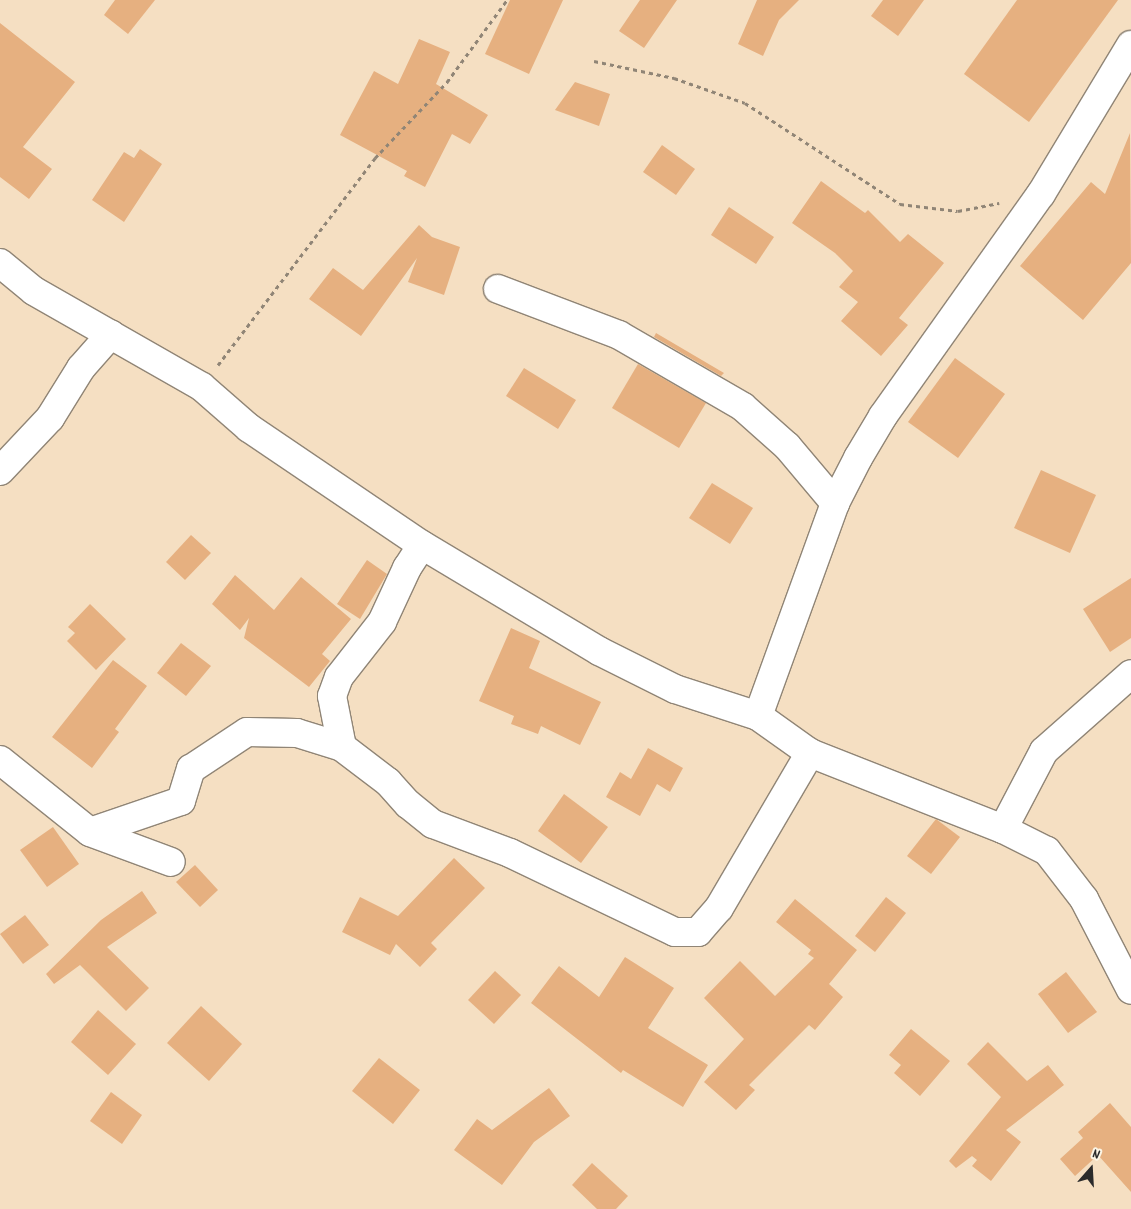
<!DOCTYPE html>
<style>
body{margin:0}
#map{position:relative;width:1131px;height:1209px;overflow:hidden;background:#f5dfc2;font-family:Dekko,sans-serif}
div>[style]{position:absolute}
.building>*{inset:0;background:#e6b080}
.path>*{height:3px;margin-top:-1.5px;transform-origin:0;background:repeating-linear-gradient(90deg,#908576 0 4px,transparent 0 8px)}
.roads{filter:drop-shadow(1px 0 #908576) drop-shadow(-1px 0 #908576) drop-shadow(0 1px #908576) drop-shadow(0 -1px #908576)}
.minor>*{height:28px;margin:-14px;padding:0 14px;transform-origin:14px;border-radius:14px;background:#fff}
span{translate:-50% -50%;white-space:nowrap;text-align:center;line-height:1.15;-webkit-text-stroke:4px #fcf5e5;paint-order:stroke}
.north{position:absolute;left:1066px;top:1144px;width:50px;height:50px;-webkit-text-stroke:4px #fcf5e5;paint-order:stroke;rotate:19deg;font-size:14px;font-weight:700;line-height:20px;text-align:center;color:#2b2b2b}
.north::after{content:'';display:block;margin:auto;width:18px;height:22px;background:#2b2b2b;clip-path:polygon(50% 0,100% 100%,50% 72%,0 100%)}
</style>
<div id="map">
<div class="building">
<div style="clip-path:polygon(115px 0,155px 0,128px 34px,104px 15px)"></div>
<div style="clip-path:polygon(510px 0,563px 0,529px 74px,485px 54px)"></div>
<div style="clip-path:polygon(640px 0,677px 0,644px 48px,619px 31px)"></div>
<div style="clip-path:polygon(757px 0,799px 0,779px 20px,763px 56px,738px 44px)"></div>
<div style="clip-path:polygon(883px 0,924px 0,898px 36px,871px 16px)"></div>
<div style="clip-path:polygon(1017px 0,1118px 0,1029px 122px,964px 74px)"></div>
<div style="clip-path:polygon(0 23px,75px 82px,23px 147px,52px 169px,29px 199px,0 177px)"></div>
<div style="clip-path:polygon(419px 39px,450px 52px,436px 84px,488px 115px,470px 144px,452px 134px,425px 187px,404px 176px,407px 171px,340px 135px,374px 71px,398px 84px)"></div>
<div style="clip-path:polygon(575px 82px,610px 94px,599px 126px,555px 110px)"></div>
<div style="clip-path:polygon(1130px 133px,1131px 263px,1083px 320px,1020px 266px,1091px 182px,1105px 194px)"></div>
<div style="clip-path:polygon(662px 145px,695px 169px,676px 195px,643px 172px)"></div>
<div style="clip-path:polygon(140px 149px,162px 164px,124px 222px,92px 200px,124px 152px,134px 158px)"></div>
<div style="clip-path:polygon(821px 181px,865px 213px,868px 210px,900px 242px,908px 234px,944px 263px,899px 318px,908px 325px,881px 356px,841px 321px,858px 302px,839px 287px,853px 271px,835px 253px,792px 223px)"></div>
<div style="clip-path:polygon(729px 207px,774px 237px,756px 264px,711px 235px)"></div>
<div style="clip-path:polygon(419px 225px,432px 237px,460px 247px,444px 295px,408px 282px,417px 258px,361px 336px,309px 299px,333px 268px,363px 290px)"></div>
<div style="clip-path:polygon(656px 333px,724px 373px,721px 376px,654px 337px)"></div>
<div style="clip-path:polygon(955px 358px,1005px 394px,958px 458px,908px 422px)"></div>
<div style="clip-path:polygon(638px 364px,706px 403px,679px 448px,612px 408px)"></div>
<div style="clip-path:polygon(524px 368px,576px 400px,558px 429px,506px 396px)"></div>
<div style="clip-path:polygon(1041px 470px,1096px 495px,1070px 553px,1014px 528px)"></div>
<div style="clip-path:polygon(712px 483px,753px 508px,730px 544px,689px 518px)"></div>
<div style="clip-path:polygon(191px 535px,211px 553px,185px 580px,166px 562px)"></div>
<div style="clip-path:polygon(367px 560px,387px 574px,360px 619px,337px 604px)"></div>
<div style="clip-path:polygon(235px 575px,274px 610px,301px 577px,351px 619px,322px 654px,330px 661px,309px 687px,244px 638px,249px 618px,240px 630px,212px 604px)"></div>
<div style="clip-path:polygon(1131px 578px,1131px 638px,1110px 652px,1083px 609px)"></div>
<div style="clip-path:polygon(90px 604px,126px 639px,96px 670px,67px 641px,75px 633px,68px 627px)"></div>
<div style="clip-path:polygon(511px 628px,540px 641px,529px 668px,601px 702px,580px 745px,541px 726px,538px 734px,511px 724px,514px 716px,479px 701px)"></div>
<div style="clip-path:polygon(181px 643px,211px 666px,186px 696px,157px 673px)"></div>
<div style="clip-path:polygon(113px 660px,147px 686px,115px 729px,119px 732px,92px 768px,52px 737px)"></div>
<div style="clip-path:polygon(648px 748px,683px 768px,670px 792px,657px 784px,640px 816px,606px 797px,620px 772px,631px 779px)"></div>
<div style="clip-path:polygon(564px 794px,608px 827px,581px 863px,538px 831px)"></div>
<div style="clip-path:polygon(936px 819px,960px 837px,931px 874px,907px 856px)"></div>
<div style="clip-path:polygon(53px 827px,79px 864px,47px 887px,20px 850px)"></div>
<div style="clip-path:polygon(454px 858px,485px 888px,431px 943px,437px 949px,420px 967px,396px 944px,390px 955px,342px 932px,360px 897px,398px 916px)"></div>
<div style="clip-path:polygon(195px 865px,218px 890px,200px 907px,176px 882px)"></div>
<div style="clip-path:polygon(142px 891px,157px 913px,107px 947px,149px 988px,126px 1011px,80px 965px,54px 984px,46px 974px,101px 920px)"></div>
<div style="clip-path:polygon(886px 897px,906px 913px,875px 952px,855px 936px)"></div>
<div style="clip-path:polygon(795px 899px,857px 950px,829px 984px,843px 997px,815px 1030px,809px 1025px,749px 1085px,755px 1090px,736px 1110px,704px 1082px,744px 1039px,704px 998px,740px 961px,775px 996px,814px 958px,808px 954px,811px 950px,776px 922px)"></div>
<div style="clip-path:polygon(25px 915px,49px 945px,23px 964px,0 934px)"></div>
<div style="clip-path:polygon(625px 957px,674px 988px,648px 1028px,708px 1065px,683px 1107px,623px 1070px,621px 1073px,531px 1003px,559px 966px,599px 997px)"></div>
<div style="clip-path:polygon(495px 971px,521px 995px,494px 1024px,468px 1000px)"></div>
<div style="clip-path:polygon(1066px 972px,1097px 1012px,1068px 1033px,1038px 994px)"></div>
<div style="clip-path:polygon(201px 1006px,242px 1044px,209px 1081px,167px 1043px)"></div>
<div style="clip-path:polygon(98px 1010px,136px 1044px,108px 1075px,71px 1042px)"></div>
<div style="clip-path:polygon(911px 1029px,950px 1061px,920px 1096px,894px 1073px,901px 1065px,889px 1055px)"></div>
<div style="clip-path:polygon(988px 1042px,1027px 1081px,1048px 1065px,1064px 1085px,1006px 1130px,1021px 1142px,991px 1181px,972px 1166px,977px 1160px,972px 1156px,956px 1168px,949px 1161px,1001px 1097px,967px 1064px)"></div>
<div style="clip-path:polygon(379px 1058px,420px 1090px,393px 1124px,352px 1091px)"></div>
<div style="clip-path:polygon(549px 1088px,570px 1116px,534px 1142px,502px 1185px,454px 1150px,477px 1119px,492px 1130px)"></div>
<div style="clip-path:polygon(111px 1092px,142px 1115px,122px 1144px,90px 1121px)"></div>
<div style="clip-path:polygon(1110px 1103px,1131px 1127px,1131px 1192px,1098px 1155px,1075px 1176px,1060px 1159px,1083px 1138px,1078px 1132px)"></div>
<div style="clip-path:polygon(592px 1163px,628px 1196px,616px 1209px,597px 1209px,572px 1185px)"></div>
</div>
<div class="path">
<div style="left:594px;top:61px;width:82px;rotate:12deg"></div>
<div style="left:674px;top:78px;width:75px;rotate:19.4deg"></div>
<div style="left:745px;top:103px;width:185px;rotate:33.1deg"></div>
<div style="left:900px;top:204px;width:58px;rotate:6.9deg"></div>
<div style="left:958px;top:211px;width:42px;rotate:-11deg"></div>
<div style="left:218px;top:365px;width:260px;rotate:-52.8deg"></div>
<div style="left:375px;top:158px;width:105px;rotate:-46.5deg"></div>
<div style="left:447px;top:82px;width:102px;rotate:-53.8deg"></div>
</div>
<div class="roads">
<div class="minor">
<div style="left:0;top:263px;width:44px;rotate:39.5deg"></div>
<div style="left:34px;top:291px;width:193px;rotate:29.7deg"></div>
<div style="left:202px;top:387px;width:62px;rotate:41.1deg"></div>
<div style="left:249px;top:428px;width:209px;rotate:34.1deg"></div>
<div style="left:422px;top:545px;width:206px;rotate:30.9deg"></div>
<div style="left:599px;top:651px;width:85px;rotate:26.6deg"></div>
<div style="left:675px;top:689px;width:87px;rotate:18deg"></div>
<div style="left:758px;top:716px;width:64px;rotate:35.4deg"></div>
<div style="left:810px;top:753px;width:207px;rotate:21.5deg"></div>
<div style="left:1003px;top:829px;width:49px;rotate:26.6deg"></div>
<div style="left:1047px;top:851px;width:61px;rotate:52.4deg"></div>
<div style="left:1084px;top:899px;width:102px;rotate:62.7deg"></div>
<div style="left:498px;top:289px;width:129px;rotate:20.8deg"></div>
<div style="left:619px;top:335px;width:143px;rotate:30.1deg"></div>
<div style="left:743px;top:407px;width:59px;rotate:41.6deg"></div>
<div style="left:787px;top:446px;width:75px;rotate:49.9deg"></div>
<div style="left:0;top:471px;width:73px;rotate:-46.7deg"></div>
<div style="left:50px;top:418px;width:59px;rotate:-58.2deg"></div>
<div style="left:81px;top:368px;width:45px;rotate:-48.6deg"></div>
<div style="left:758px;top:716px;width:226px;rotate:-70.1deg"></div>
<div style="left:835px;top:503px;width:51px;rotate:-62.9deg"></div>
<div style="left:858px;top:458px;width:49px;rotate:-59.2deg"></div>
<div style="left:883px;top:416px;width:272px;rotate:-54.6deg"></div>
<div style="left:1041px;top:194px;width:174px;rotate:-58.9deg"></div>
<div style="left:342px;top:747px;width:52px;rotate:-101.1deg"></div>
<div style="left:332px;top:696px;width:20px;rotate:-70deg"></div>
<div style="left:339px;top:677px;width:70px;rotate:-52deg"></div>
<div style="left:382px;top:622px;width:60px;rotate:-65.2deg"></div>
<div style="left:407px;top:568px;width:27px;rotate:-57deg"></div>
<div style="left:0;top:760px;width:115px;rotate:38.7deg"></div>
<div style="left:90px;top:832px;width:96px;rotate:-18.8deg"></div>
<div style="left:181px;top:801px;width:34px;rotate:-73deg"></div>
<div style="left:191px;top:769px;width:67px;rotate:-33.5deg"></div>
<div style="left:247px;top:732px;width:50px;rotate:1.1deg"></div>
<div style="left:297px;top:733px;width:47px;rotate:17.3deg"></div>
<div style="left:342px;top:747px;width:58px;rotate:37.3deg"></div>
<div style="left:388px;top:782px;width:30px;rotate:48deg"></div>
<div style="left:408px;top:804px;width:32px;rotate:39deg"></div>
<div style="left:433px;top:824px;width:82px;rotate:20.6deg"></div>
<div style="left:510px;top:853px;width:183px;rotate:25.6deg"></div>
<div style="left:675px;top:932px;width:23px"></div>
<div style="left:698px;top:932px;width:32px;rotate:-49deg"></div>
<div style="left:719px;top:908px;width:180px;rotate:-59.6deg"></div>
<div style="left:1003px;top:829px;width:88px;rotate:-62.3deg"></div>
<div style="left:1044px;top:751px;width:116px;rotate:-41.5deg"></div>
<div style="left:90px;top:832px;width:86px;rotate:20.3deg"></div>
</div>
</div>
<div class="north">N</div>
</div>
